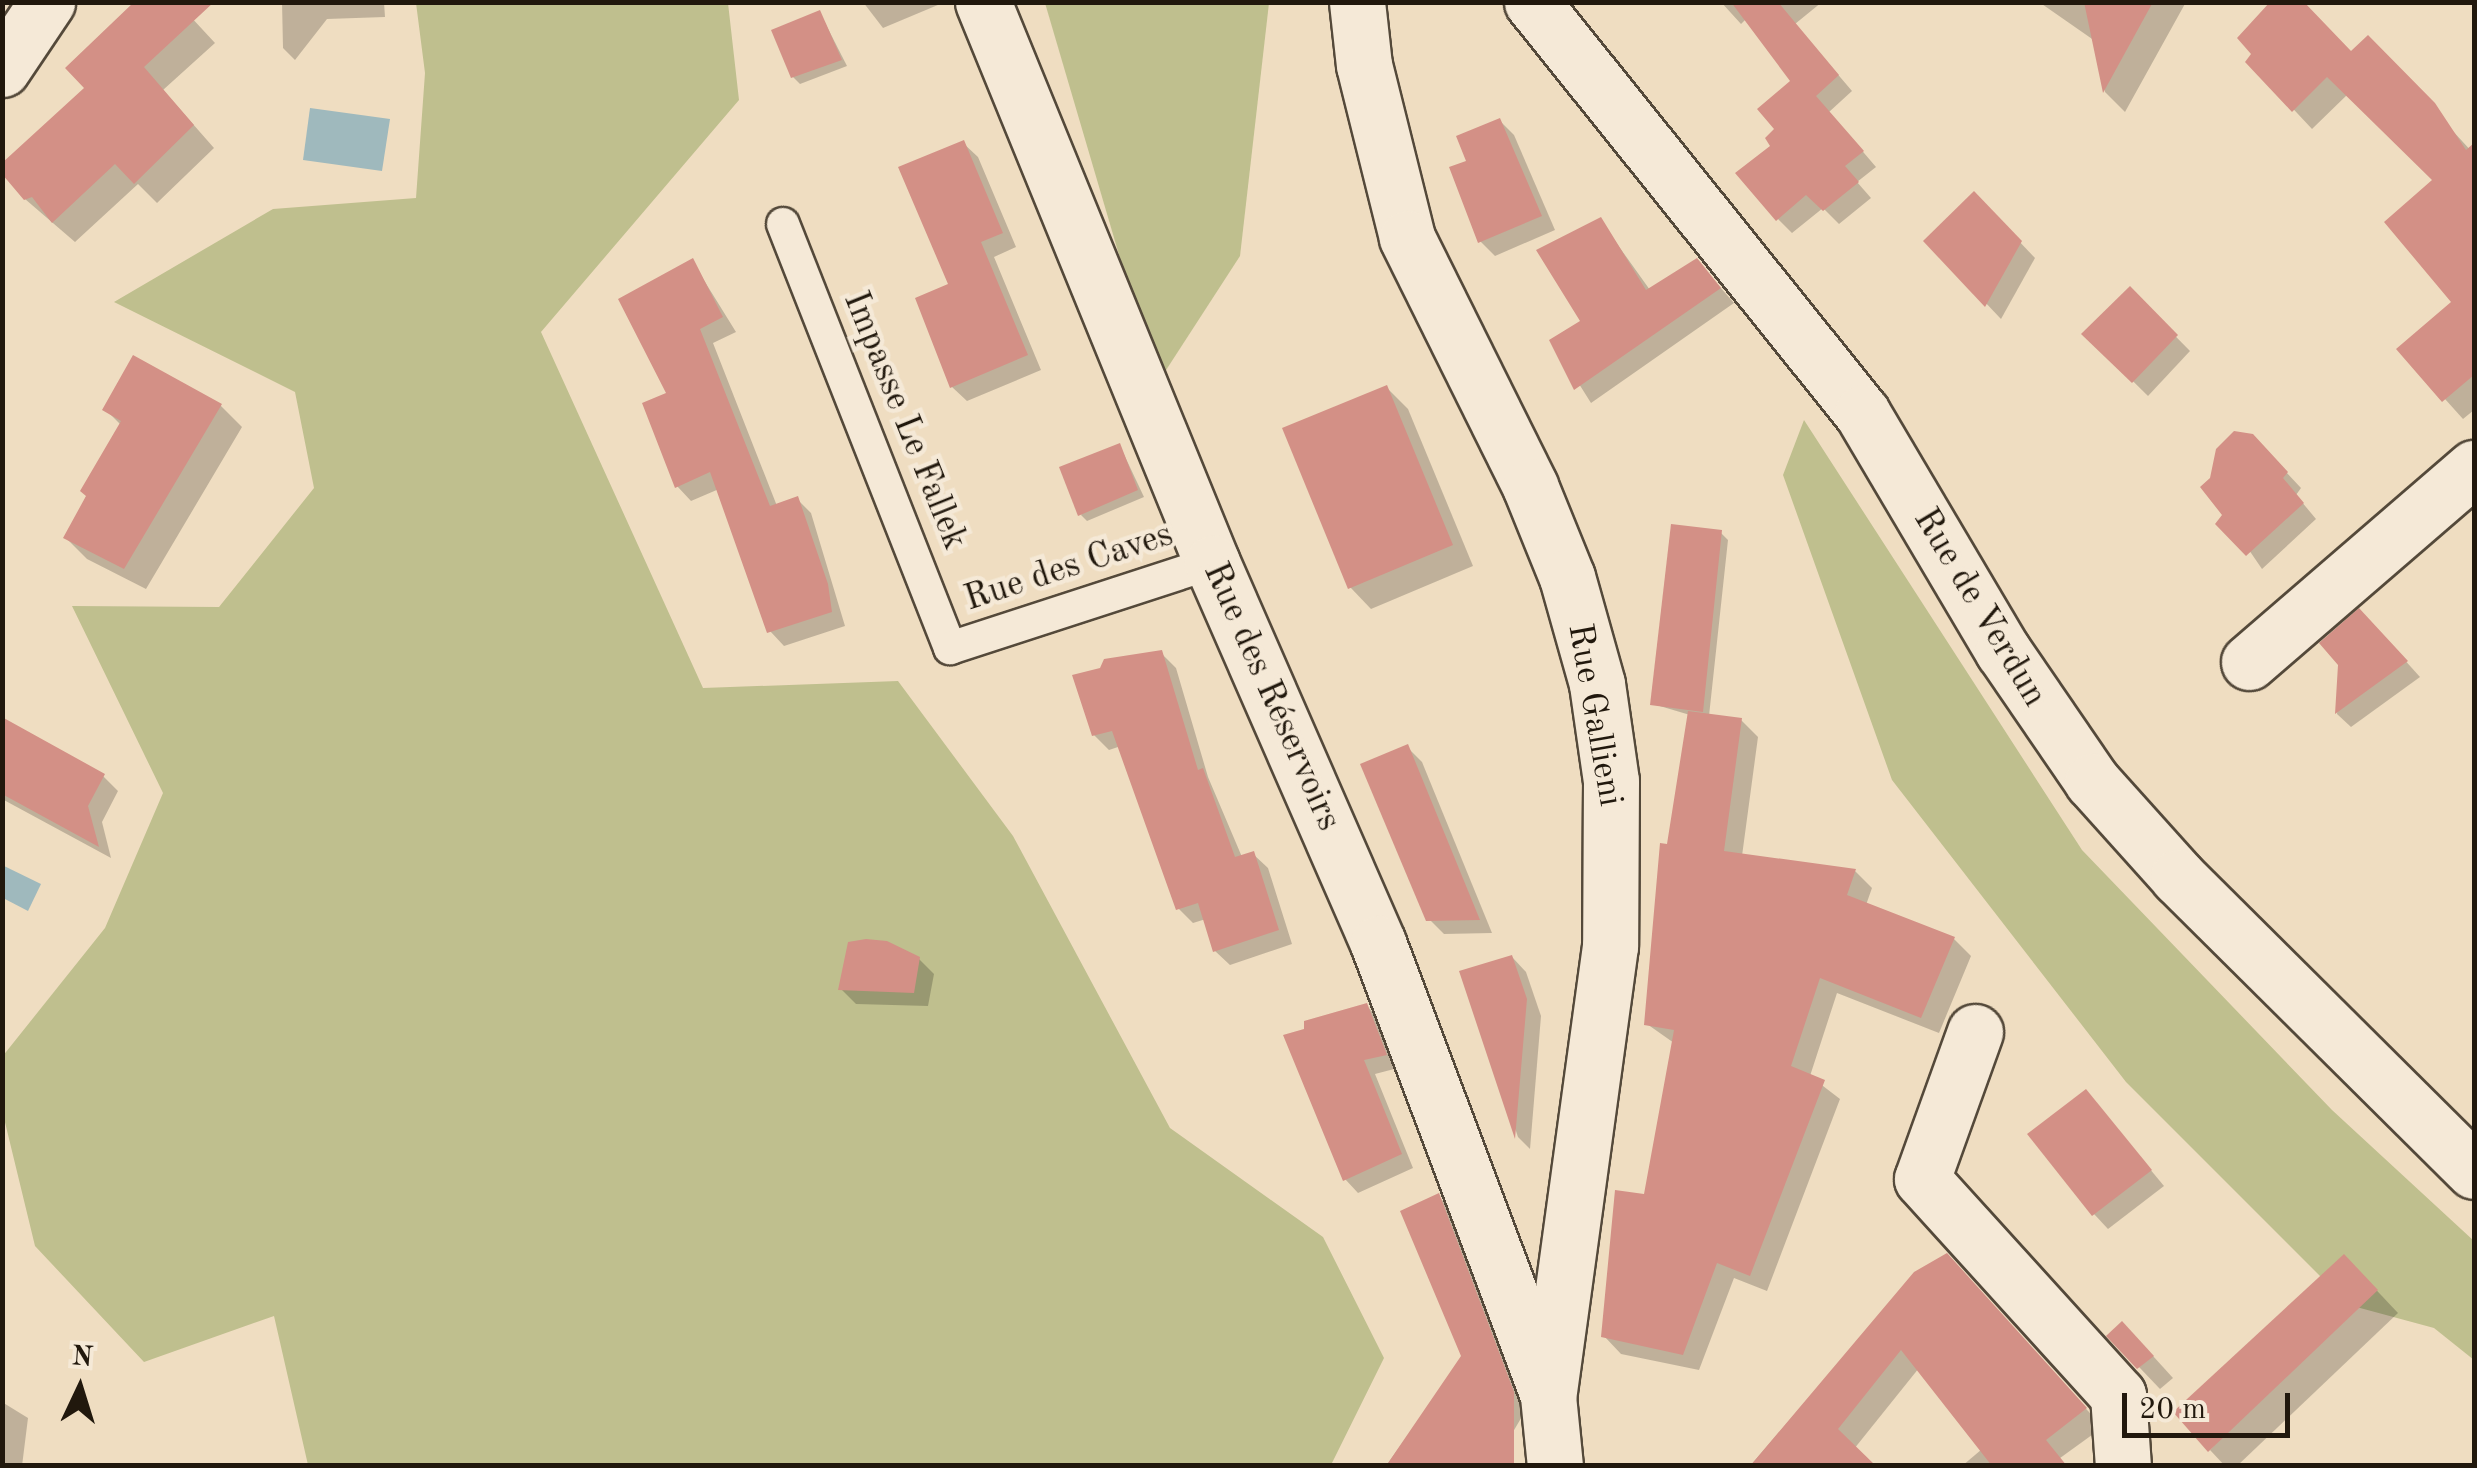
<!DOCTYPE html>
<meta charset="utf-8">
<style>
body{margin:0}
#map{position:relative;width:2477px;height:1468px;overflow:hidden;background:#efddc1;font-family:"Old Standard TT",serif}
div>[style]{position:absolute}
.green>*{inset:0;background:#bfbf8e}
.water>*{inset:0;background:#9fb9bd}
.shadow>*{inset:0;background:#0003}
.building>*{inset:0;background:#d39086}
.roads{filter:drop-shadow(2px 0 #54493a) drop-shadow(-2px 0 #54493a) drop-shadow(0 2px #54493a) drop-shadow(0 -2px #54493a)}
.lane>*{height:32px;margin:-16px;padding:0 16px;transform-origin:16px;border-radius:16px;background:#f5e9d7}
.street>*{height:55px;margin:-27.5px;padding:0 27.5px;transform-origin:27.5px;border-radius:27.5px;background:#f5e9d7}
.secondary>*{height:55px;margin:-27.5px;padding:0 27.5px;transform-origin:27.5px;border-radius:27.5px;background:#f5e9d7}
span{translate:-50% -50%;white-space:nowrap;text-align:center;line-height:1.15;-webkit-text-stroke:9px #f5e9d7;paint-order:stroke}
.street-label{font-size:35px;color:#21180d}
.frame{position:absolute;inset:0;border:5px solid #21180d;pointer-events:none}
.north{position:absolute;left:30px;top:1338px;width:100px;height:100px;-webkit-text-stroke:8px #f5e9d7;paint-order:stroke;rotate:4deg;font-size:28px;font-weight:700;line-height:40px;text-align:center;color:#21180d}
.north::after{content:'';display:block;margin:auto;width:35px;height:45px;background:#21180d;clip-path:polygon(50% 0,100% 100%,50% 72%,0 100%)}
.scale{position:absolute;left:2122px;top:1393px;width:168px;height:45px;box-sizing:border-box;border:5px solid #21180d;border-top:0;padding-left:12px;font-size:30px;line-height:35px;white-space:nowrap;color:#21180d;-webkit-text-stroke:8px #f5e9d7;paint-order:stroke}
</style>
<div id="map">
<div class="green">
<div style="clip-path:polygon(416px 3px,728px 3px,739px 100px,541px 332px,703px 688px,898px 681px,1013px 836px,1170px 1128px,1323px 1237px,1384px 1358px,1331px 1465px,308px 1465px,274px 1316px,144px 1362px,35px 1246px,3px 1114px,2px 1057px,105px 928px,163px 793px,72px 606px,219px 607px,314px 488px,295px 392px,114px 302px,273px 209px,416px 198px,425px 73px)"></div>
<div style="clip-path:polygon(1045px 3px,1269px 3px,1240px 256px,1157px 384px)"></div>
<div style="clip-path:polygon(1804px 420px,2082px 850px,2332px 1110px,2474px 1241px,2474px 1360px,2434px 1328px,2349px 1305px,2126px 1082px,1892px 780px,1783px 475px)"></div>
</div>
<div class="water">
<div style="clip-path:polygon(310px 108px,390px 119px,382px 171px,303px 160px)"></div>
<div style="clip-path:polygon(2px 865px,41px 884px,28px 911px,3px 898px)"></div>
</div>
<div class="shadow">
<div style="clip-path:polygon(177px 2px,215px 43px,163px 90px,214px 148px,157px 203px,138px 184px,75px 242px,25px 199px)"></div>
<div style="clip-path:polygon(282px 2px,384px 2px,385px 17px,327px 19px,295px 60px,283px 48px)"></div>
<div style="clip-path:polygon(863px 2px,945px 2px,883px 28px)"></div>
<div style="clip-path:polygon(1721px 2px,1822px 2px,1795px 24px,1852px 91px,1829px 112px,1876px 167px,1857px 182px,1871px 198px,1839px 224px,1823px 208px,1792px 233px,1778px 219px,1774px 146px,1793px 82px,1746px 19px,1741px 24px)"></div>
<div style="clip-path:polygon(2039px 2px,2186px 2px,2125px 112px,2105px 92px,2095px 41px)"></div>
<div style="clip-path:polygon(820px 13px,847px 66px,800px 84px,793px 77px)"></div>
<div style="clip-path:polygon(2368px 39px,2474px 154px,2474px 410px,2463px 419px,2400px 349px,2455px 302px,2435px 180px,2348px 94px,2312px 129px,2249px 62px,2351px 55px)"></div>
<div style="clip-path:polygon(1500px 121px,1514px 135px,1555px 230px,1495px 256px,1480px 241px,1469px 162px)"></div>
<div style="clip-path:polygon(963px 143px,978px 157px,1016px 247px,994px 257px,1041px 370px,967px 401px,952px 387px,951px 286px)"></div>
<div style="clip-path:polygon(1974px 194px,2035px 258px,2001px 319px,1927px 241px)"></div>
<div style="clip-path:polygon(1600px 220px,1650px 290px,1697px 261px,1734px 303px,1591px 403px,1552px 341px,1583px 322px)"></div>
<div style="clip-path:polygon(692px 261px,736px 332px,713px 343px,777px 506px,797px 499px,811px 513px,845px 626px,784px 646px,770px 631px,719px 489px,691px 501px,677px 486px,669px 395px)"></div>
<div style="clip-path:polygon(2130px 290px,2190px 351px,2148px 396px,2085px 334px)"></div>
<div style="clip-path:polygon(1387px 388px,1408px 409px,1473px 566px,1371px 609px,1350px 587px)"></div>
<div style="clip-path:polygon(221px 406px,242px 427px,146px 589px,87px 559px,66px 538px,121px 425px,105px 409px)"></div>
<div style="clip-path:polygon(1120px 446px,1144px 497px,1087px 521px,1081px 515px)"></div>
<div style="clip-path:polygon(2267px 452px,2301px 488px,2296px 495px,2316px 519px,2262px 569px,2225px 515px)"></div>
<div style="clip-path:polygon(1721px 533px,1728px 540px,1709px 716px,1741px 720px,1758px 737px,1742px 856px,1855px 871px,1872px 888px,1866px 905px,1954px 939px,1971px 956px,1939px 1033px,1837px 993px,1810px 1076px,1840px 1099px,1767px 1291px,1734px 1278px,1699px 1370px,1621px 1354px,1604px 1336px,1646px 1197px,1674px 1043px,1647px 1024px,1690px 715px,1653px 704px)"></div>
<div style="clip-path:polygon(2374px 626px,2420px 677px,2351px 727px,2337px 714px,2341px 664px)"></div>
<div style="clip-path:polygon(1161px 653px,1176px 668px,1208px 777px,1242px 857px,1253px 854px,1268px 868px,1292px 944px,1230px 965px,1215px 951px,1206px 919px,1193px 923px,1178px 908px,1121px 746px,1109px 750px,1094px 735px)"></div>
<div style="clip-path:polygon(2px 742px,103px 776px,118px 791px,102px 822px,111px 858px,2px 799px)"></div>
<div style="clip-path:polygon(1407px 747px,1422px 762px,1492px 933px,1444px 934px,1429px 919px)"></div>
<div style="clip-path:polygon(1512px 957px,1526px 972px,1541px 1016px,1530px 1149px,1518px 1137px,1462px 973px)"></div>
<div style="clip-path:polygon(919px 959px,934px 974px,928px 1006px,856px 1004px,841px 989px)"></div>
<div style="clip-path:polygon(1367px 1006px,1380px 1020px,1398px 1068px,1375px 1074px,1413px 1168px,1358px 1193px,1345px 1179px)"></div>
<div style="clip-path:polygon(2086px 1092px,2164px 1186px,2108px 1229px,2094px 1214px)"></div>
<div style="clip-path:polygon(1438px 1196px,1452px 1210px,1527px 1408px,1493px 1466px,1386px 1466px,1464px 1356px)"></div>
<div style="clip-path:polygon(1916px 1274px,1919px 1368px,1854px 1449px,1750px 1466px)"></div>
<div style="clip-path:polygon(2365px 1278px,2398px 1313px,2237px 1466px,2225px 1466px,2210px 1450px)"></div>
<div style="clip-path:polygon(2143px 1345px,2173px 1378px,2160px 1389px,2139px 1367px)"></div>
<div style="clip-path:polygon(2061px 1382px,2103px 1427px,2049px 1466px,1962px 1466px)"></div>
<div style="clip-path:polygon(2px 1402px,28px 1418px,22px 1466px,2px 1466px)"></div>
</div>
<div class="building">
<div style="clip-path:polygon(134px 2px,214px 2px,144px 67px,194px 125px,134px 184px,115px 164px,52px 223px,32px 197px,24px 200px,2px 174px,2px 163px,84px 88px,65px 68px)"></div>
<div style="clip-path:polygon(1731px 2px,1778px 2px,1839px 75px,1816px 96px,1864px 151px,1845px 166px,1859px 182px,1823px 211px,1806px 195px,1776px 221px,1735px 173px,1770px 146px,1765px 138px,1774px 129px,1757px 109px,1790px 81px)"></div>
<div style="clip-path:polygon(2084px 2px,2153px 2px,2103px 93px)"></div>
<div style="clip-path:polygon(2270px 2px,2304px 2px,2351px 51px,2368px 35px,2435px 103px,2466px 150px,2474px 143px,2474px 375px,2442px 402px,2396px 349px,2451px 302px,2384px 222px,2432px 180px,2327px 77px,2292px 112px,2245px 62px,2251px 54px,2237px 38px)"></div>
<div style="clip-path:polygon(820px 10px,842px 60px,791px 78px,771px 30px)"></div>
<div style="clip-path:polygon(1500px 118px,1542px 216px,1478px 243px,1449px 167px,1466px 161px,1456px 136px)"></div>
<div style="clip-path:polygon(964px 140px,1003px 233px,981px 242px,1028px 355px,950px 388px,915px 298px,948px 284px,898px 167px)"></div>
<div style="clip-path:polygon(1974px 191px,2022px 241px,1985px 307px,1923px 241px)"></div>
<div style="clip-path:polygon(1601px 217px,1646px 290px,1697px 258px,1721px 288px,1574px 390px,1549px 340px,1580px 321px,1536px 250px)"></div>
<div style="clip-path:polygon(693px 258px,723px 317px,700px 329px,770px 506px,798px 496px,828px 584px,832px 612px,767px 633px,710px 472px,675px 488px,642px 403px,666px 393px,618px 299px)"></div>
<div style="clip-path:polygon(2130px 286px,2178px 335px,2132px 383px,2081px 334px)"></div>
<div style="clip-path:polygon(133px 355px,222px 404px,124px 569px,63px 538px,86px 496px,80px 491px,121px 421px,102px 410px)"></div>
<div style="clip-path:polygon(1387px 385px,1453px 545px,1348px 589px,1282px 428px)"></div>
<div style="clip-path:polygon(2234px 431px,2253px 434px,2288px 472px,2283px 478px,2304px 503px,2246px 556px,2215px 524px,2222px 515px,2200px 487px,2210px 478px,2216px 449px)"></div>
<div style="clip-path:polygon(1120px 443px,1138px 490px,1078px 516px,1059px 467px)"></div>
<div style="clip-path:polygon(1671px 524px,1722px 530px,1703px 712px,1650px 705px)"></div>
<div style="clip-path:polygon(2359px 608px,2408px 661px,2335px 714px,2338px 665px,2319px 643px)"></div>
<div style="clip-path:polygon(1162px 650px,1198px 770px,1203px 768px,1235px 857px,1254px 851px,1279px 930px,1213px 952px,1198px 903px,1176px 910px,1112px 731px,1092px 736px,1072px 675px,1100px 668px,1104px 659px)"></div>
<div style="clip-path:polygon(1688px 711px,1742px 718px,1724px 851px,1856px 869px,1847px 895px,1955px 937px,1921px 1018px,1820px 978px,1791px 1066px,1825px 1080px,1750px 1276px,1717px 1263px,1683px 1355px,1601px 1337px,1615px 1190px,1644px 1194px,1674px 1030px,1644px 1025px,1660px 843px,1667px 844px)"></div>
<div style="clip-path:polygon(2px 717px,105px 774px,88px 806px,99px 847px,2px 794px)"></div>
<div style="clip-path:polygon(1408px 744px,1480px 920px,1426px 921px,1360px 764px)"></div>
<div style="clip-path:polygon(866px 939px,887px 941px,920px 957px,914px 993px,838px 990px,848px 942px)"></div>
<div style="clip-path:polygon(1512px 955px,1527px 999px,1515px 1139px,1459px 971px)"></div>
<div style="clip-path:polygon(1367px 1003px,1387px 1055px,1364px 1060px,1402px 1154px,1343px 1181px,1283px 1035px,1304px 1029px,1304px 1021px)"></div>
<div style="clip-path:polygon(2086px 1089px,2152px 1170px,2092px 1216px,2027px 1134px)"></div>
<div style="clip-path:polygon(1439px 1193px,1514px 1392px,1514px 1466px,1386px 1466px,1461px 1356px,1400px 1211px)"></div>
<div style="clip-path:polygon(1947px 1253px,2087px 1408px,2046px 1440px,2067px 1466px,1992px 1466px,1901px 1350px,1838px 1429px,1876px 1466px,1750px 1466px,1914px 1272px)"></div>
<div style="clip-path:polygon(2344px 1254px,2378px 1290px,2208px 1452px,2173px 1412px)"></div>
<div style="clip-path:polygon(2122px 1321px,2154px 1356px,2137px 1369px,2106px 1336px)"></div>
</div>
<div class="roads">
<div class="lane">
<div style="left:783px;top:224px;width:456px;rotate:68.5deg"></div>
<div style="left:950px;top:648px;width:275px;rotate:-18deg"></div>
</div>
<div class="street">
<div style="left:983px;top:2px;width:606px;rotate:67.79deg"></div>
<div style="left:1212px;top:563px;width:415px;rotate:66.4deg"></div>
<div style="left:1378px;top:943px;width:477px;rotate:69.4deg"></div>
<div style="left:1357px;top:2px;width:63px;rotate:83.7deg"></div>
<div style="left:1364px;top:65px;width:178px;rotate:76deg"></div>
<div style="left:1407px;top:238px;width:277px;rotate:63.6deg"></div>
<div style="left:1530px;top:486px;width:98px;rotate:67.9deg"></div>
<div style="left:1567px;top:577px;width:111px;rotate:74.3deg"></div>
<div style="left:1597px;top:684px;width:98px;rotate:81.8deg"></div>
<div style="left:1611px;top:781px;width:165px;rotate:90.3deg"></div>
<div style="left:1610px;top:946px;width:454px;rotate:97.8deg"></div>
<div style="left:1548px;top:1396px;width:70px;rotate:84.3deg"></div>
<div style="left:2px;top:69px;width:81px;rotate:-56.1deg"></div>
<div style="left:2249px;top:662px;width:297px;rotate:-40.8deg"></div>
<div style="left:1975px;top:1032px;width:156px;rotate:109.8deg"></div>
<div style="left:1922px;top:1179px;width:292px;rotate:47.8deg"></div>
<div style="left:2118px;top:1395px;width:71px;rotate:86deg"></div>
</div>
<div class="secondary">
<div style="left:1532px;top:2px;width:527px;rotate:51.24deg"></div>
<div style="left:1862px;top:413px;width:277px;rotate:59.4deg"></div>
<div style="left:2003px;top:651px;width:158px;rotate:55.6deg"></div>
<div style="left:2092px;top:781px;width:129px;rotate:48.1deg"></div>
<div style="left:2178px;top:877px;width:417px;rotate:44.8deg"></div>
</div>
</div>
<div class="street-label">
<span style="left:904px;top:421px;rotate:68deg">Impasse Le Fallek</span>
<span style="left:1069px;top:568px;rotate:-18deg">Rue des Caves</span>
<span style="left:1979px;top:608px;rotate:59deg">Rue de Verdun</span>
<span style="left:1271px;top:697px;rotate:66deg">Rue des Réservoirs</span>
<span style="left:1594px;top:715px;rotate:80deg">Rue Gallieni</span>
</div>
<div class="frame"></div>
<div class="north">N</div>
<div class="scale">20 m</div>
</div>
